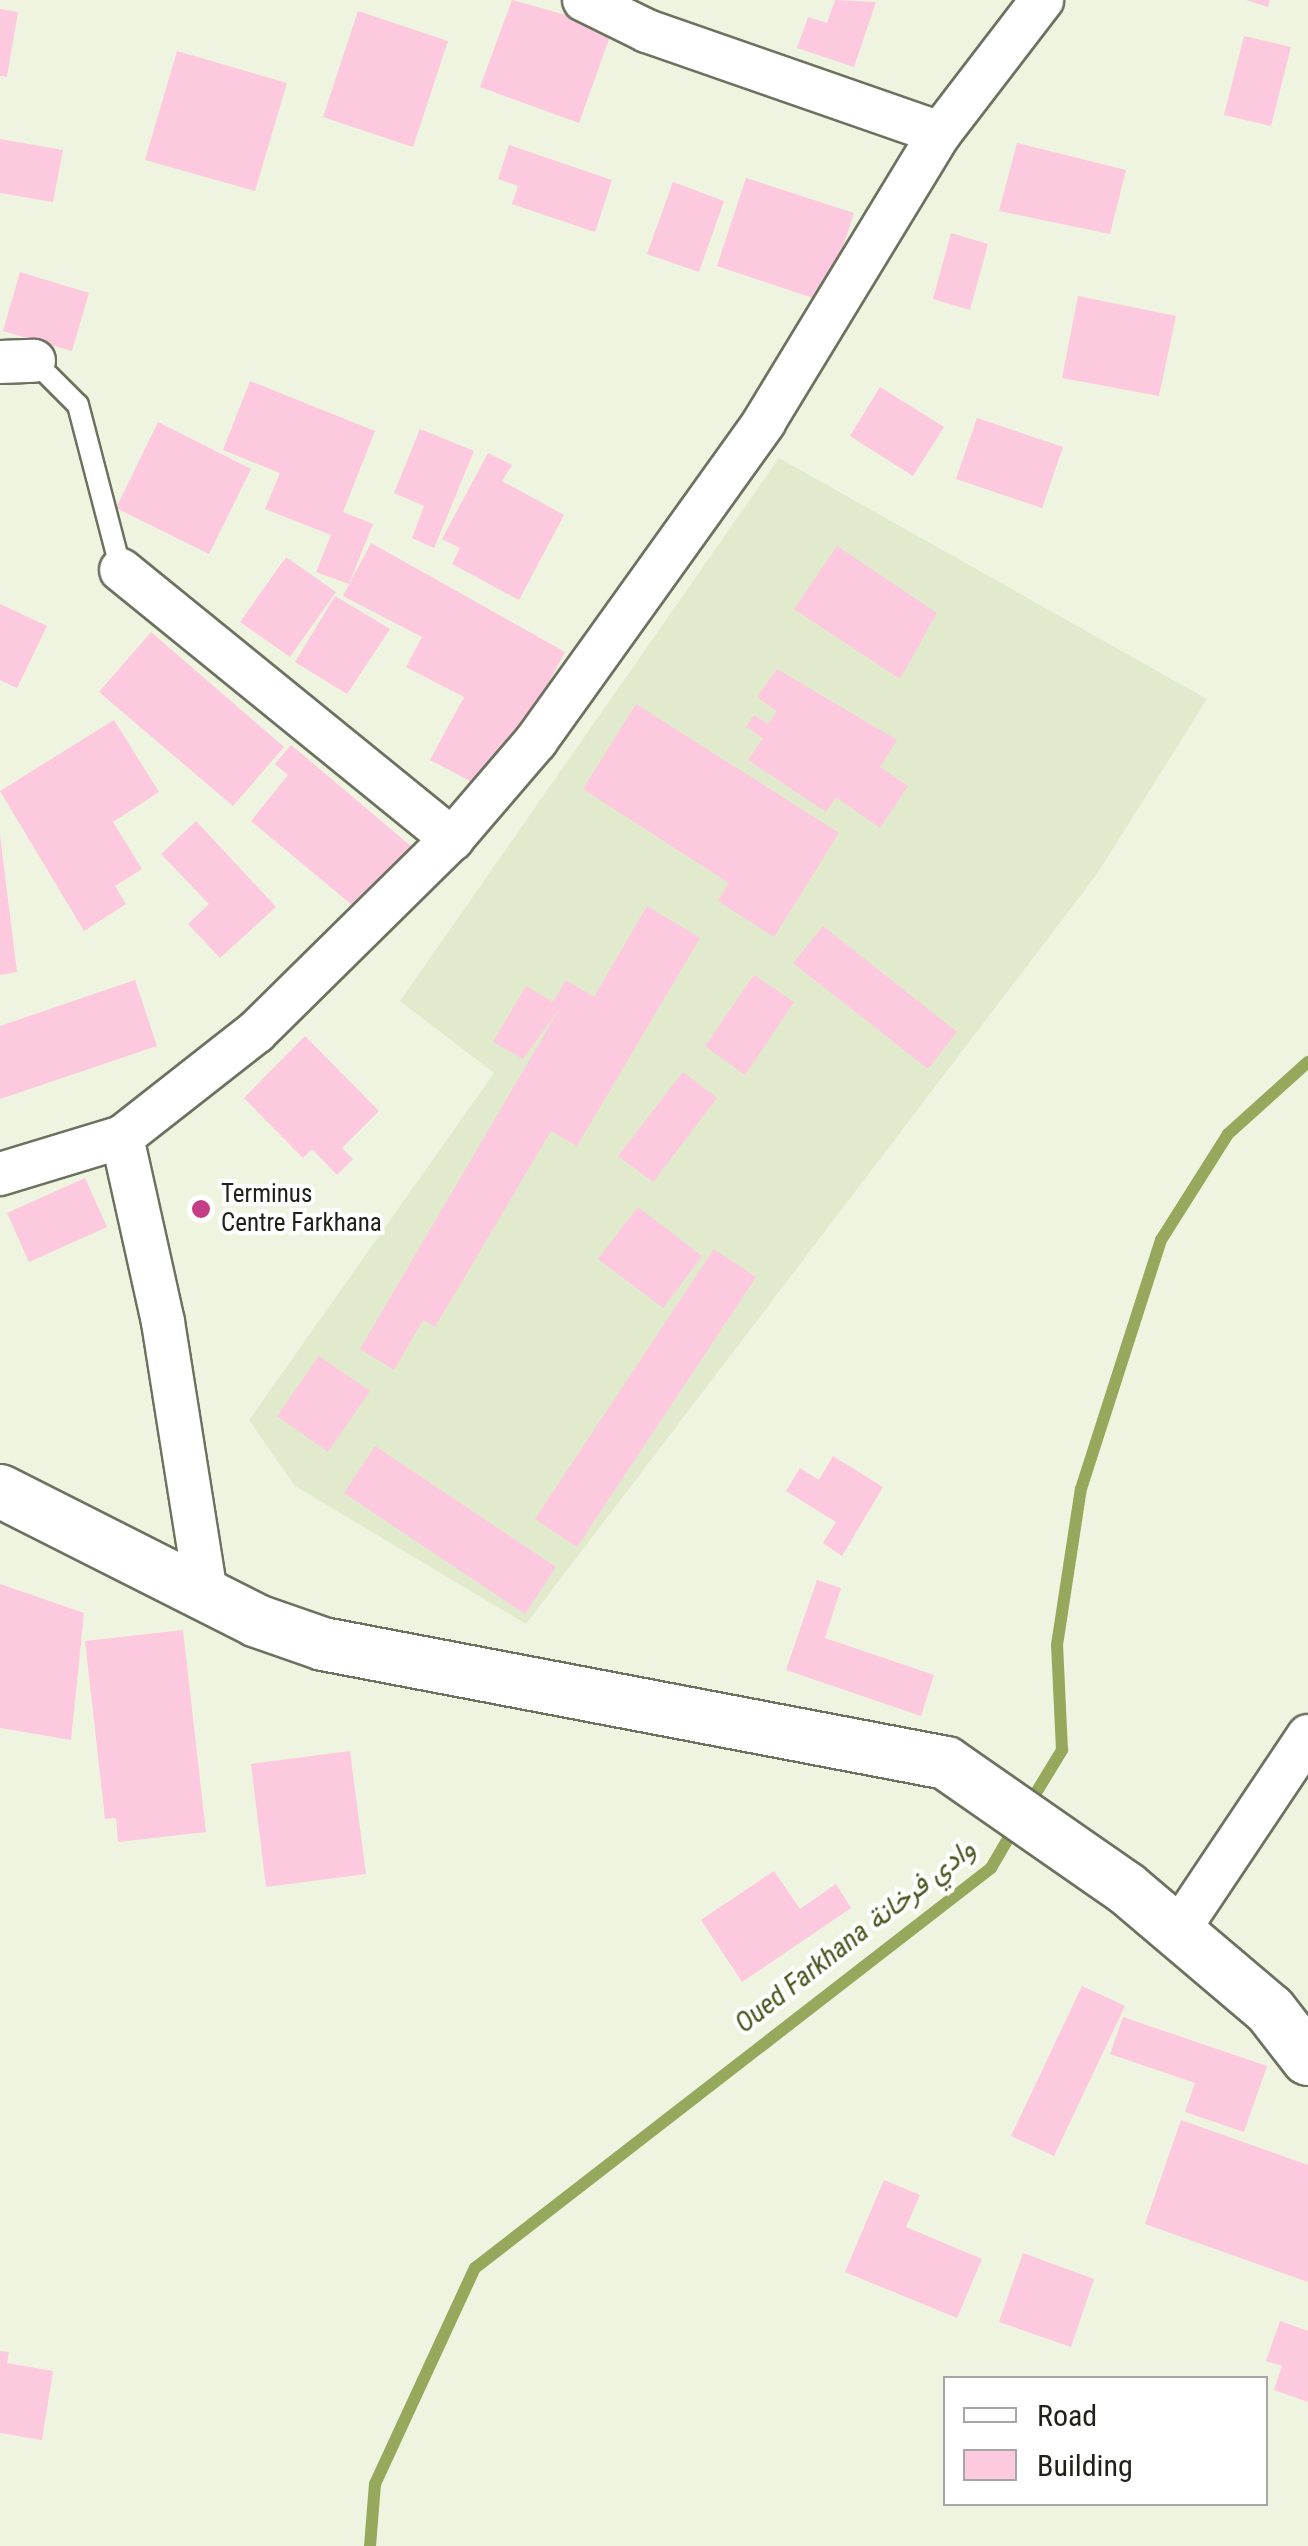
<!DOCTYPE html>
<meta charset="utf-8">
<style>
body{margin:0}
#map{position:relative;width:1308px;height:2546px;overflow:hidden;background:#eef4e0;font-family:"Roboto Condensed",Vazirmatn,sans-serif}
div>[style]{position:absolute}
.built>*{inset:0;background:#e2eace}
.stream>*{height:12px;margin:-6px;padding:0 6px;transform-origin:6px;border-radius:6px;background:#95a85b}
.building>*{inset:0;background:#fdc9de}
.roads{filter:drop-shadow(2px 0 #6c725f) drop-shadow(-2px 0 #6c725f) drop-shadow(0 2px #6c725f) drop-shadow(0 -2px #6c725f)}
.service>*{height:20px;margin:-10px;padding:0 10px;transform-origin:10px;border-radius:10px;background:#fff}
.minor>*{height:42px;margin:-21px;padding:0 21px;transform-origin:21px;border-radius:21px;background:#fff}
.tertiary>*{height:52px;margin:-26px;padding:0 26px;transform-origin:26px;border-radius:26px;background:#fff}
.dots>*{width:28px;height:28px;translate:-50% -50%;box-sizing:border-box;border:5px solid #fff;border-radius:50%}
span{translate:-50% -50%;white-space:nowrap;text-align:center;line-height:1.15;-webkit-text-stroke:8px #fff;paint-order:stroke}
.poi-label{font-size:25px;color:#20221a}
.left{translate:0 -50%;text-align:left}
.water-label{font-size:28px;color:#4b571f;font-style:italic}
.legend{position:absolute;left:943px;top:2376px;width:325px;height:130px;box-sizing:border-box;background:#fff;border:2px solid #a6a7a3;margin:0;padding:12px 18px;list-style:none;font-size:30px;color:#20221a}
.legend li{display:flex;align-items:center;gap:20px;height:50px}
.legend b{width:50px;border:2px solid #a6a7a3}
</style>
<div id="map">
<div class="built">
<div style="clip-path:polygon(779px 458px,1207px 699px,1097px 874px,526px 1624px,295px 1486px,249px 1420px,494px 1073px,400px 1001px)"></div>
</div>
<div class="stream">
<div style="left:1028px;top:1806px;width:66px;rotate:-58.7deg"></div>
<div style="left:1062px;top:1750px;width:105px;rotate:-92.7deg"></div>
<div style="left:1057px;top:1645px;width:158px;rotate:-81.3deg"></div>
<div style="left:1081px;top:1489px;width:262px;rotate:-72.2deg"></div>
<div style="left:1161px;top:1240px;width:125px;rotate:-57.7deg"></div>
<div style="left:1228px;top:1134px;width:108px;rotate:-42deg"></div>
<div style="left:370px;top:2546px;width:62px;rotate:-85.4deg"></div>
<div style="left:375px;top:2484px;width:238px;rotate:-65.2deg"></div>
<div style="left:475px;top:2268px;width:653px;rotate:-37.78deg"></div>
<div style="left:991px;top:1868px;width:48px;rotate:-59.7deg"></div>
</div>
<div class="building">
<div style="clip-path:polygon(512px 0,613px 28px,579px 123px,480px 87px)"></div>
<div style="clip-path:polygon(835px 0,876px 2px,854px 67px,797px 48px,808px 17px,827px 23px)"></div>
<div style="clip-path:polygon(1246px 0,1270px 0,1268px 7px)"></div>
<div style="clip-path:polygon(0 9px,18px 12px,7px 77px,0 76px)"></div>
<div style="clip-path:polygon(358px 11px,448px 41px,413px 147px,323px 117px)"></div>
<div style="clip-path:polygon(1244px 36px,1291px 47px,1271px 126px,1224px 115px)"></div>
<div style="clip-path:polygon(177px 51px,287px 83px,255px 191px,145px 160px)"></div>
<div style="clip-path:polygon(0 139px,63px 150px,53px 202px,0 193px)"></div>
<div style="clip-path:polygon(1017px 143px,1126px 170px,1110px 234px,999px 211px)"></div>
<div style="clip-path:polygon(509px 145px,612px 180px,595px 232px,512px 204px,518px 186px,498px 179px)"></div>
<div style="clip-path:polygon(746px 178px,854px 213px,825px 302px,717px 266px)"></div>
<div style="clip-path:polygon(673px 182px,724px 201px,699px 272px,647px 254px)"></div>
<div style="clip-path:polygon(951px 233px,988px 244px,970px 310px,933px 299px)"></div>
<div style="clip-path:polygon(20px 272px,89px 293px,72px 351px,3px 331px)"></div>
<div style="clip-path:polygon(1078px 296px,1176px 316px,1159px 396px,1062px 378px)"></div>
<div style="clip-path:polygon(250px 381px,375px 431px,343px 512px,373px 524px,349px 584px,316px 572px,331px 535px,265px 509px,280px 473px,223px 450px)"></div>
<div style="clip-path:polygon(880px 387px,944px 427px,913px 476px,850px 436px)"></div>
<div style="clip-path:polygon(977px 418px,1063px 447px,1042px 508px,956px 479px)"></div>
<div style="clip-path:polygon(158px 422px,251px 469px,209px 554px,116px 508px)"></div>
<div style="clip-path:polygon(420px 429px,474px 451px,434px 548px,412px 538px,424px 506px,394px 493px)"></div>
<div style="clip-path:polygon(488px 453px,512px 465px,502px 481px,564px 515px,519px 600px,452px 564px,460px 548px,442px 539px)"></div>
<div style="clip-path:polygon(371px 543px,565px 652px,491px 792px,430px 760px,464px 697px,406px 667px,422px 637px,343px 596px)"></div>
<div style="clip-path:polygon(837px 546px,937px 613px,900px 679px,794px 609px)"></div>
<div style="clip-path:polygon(286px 557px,336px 592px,290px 657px,240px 622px)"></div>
<div style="clip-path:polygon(335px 596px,390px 629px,347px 694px,295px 662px)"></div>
<div style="clip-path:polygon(0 604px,47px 626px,17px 688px,0 680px)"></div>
<div style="clip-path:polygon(151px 632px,284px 747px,233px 806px,99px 692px)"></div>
<div style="clip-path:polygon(777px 669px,897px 740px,880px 767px,908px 786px,880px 828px,836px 797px,826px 812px,748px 760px,763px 738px,746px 727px,754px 715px,768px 724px,777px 711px,757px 697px)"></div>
<div style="clip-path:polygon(636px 704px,839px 833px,774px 937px,718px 901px,729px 883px,583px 789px)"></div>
<div style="clip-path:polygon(114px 720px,159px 792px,113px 822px,142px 869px,115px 886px,126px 904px,84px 931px,0 791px)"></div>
<div style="clip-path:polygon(291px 745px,411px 846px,358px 910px,251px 821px,288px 775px,275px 764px)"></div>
<div style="clip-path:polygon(196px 821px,276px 907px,220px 958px,188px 924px,209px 904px,161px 854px)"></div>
<div style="clip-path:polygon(0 835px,17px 972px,0 975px)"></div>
<div style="clip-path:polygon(647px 906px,700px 938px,577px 1146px,551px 1131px,435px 1327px,423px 1320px,394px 1370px,360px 1349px,560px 1008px,523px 1059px,493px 1042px,526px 986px,553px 1002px,566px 980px,594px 997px)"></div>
<div style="clip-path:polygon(823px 926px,957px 1032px,928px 1069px,793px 963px)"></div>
<div style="clip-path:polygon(754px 975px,794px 1002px,745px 1075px,705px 1046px)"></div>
<div style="clip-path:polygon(135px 980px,157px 1046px,0 1099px,0 1026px)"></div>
<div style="clip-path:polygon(305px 1036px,379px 1111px,342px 1148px,353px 1159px,337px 1175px,312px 1149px,303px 1158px,244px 1098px)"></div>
<div style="clip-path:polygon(683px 1072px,717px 1098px,653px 1182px,618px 1156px)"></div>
<div style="clip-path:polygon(85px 1178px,107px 1227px,29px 1262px,7px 1213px)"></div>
<div style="clip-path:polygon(638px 1207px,702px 1256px,663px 1308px,598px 1259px)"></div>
<div style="clip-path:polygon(714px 1249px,756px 1277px,577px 1547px,535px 1519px)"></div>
<div style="clip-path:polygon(319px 1356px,370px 1391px,328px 1452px,277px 1416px)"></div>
<div style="clip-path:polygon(375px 1446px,556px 1567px,525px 1614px,344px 1493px)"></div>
<div style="clip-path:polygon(833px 1456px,883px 1487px,842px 1556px,823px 1543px,836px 1522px,786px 1491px,800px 1468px,819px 1480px)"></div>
<div style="clip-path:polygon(817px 1580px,841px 1588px,825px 1638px,934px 1675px,921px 1716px,786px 1670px)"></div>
<div style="clip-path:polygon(0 1584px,84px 1613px,71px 1740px,0 1728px)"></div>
<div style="clip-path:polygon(183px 1630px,206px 1832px,118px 1842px,116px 1818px,105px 1819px,85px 1641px)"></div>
<div style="clip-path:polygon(350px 1751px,366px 1874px,266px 1887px,251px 1764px)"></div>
<div style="clip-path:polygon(774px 1871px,800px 1909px,836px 1884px,851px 1908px,742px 1982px,701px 1920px)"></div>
<div style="clip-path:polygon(1082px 1986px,1125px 2006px,1054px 2156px,1011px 2136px)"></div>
<div style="clip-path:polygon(1123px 2017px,1267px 2066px,1244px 2132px,1185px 2112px,1195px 2083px,1110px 2054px)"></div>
<div style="clip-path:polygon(1181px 2120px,1308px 2165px,1308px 2282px,1145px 2224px)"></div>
<div style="clip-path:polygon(884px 2180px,920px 2195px,906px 2227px,982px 2259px,957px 2318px,845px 2272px)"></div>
<div style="clip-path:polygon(1023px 2253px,1094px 2279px,1071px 2347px,999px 2322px)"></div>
<div style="clip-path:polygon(1280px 2321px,1308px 2331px,1308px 2402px,1274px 2390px,1282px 2366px,1266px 2361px)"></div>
<div style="clip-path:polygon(0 2351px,9px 2352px,7px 2363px,53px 2371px,42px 2440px,0 2433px)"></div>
</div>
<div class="roads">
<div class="service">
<div style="left:34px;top:361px;width:62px;rotate:45deg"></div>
<div style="left:78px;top:405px;width:171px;rotate:75.4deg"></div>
</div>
<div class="minor">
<div style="left:584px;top:0;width:70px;rotate:26.2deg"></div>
<div style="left:647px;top:31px;width:310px;rotate:19.2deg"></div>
<div style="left:0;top:362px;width:34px;rotate:-2deg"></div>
<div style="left:121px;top:570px;width:427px;rotate:39.1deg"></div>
<div style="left:122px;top:1137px;width:189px;rotate:77.5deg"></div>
<div style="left:163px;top:1322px;width:273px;rotate:81deg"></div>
<div style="left:0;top:1174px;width:127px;rotate:-16.9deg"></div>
<div style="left:122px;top:1137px;width:170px;rotate:-38.1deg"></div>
<div style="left:256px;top:1032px;width:275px;rotate:-44.6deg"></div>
<div style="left:452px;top:839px;width:129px;rotate:-49.4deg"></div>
<div style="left:536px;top:741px;width:392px;rotate:-54.4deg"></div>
<div style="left:764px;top:422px;width:338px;rotate:-58.7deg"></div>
<div style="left:940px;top:133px;width:168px;rotate:-52.5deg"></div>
<div style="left:1177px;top:1932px;width:236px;rotate:-56.2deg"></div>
</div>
<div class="tertiary">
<div style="left:0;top:1491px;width:288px;rotate:26.8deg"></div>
<div style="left:257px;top:1621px;width:70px;rotate:19.2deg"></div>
<div style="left:323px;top:1644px;width:634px;rotate:10.81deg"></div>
<div style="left:946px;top:1763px;width:219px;rotate:34.8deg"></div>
<div style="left:1126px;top:1888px;width:189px;rotate:40.3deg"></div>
<div style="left:1270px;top:2010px;width:62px;rotate:52.2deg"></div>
</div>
</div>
<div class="dots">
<div style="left:201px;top:1209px;background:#c33e83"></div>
</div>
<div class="poi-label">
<span class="left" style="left:221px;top:1209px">Terminus<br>Centre Farkhana</span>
</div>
<div class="water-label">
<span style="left:855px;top:1936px;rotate:-38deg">Oued Farkhana وادي فرخانة</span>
</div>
<ul class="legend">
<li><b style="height:12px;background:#fff"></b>Road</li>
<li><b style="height:28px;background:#fdc9de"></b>Building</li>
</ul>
</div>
